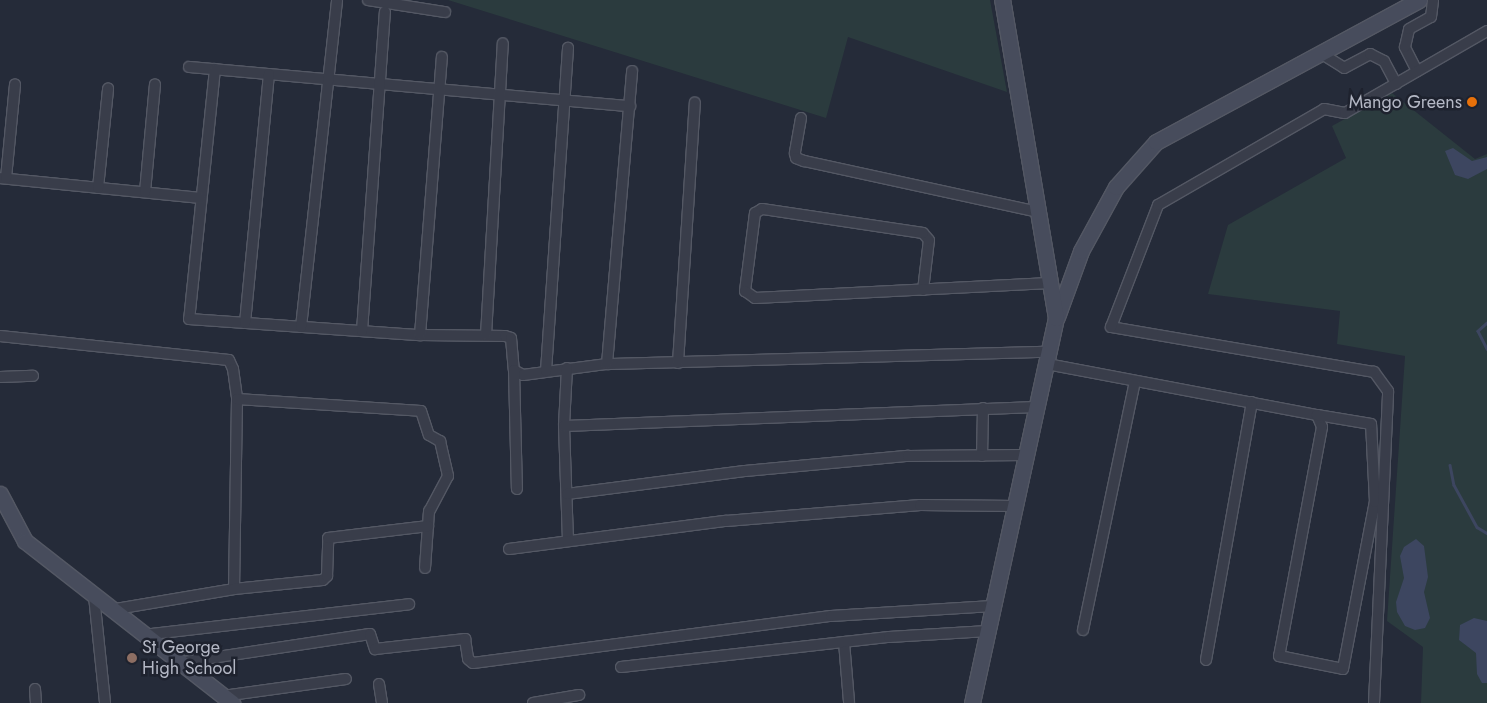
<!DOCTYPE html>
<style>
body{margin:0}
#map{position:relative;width:1487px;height:703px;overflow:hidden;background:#252b39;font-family:Jost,sans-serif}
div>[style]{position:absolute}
.green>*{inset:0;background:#2b3b3e}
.water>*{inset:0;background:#3d4660}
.stream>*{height:2.5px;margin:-1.25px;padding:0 1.25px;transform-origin:1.25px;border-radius:1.25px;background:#3d4660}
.roads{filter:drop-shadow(1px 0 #545864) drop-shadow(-1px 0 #545864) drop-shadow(0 1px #545864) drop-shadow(0 -1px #545864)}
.street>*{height:10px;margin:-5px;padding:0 5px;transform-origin:5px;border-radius:5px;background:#393d4a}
.secondary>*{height:15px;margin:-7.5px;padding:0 7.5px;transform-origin:7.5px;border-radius:7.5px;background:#474c5c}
.dots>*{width:14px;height:14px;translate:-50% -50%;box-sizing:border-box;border:2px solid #1e222e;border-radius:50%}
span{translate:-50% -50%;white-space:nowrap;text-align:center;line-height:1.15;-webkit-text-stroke:5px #1e222e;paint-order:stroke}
.poi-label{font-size:18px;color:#b4b8c5}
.right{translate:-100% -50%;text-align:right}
.left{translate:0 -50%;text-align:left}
</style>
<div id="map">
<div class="green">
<div style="clip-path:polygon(448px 0,990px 0,1007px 92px,848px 37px,826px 118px)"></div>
<div style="clip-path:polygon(1392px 93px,1475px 159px,1487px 154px,1487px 703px,1421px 703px,1423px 647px,1387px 621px,1405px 356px,1337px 344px,1340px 311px,1208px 294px,1228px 225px,1346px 158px,1332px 126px)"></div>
</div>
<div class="water">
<div style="clip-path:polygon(1453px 148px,1472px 161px,1487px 157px,1487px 169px,1468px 179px,1455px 175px,1445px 151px)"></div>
<div style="clip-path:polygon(1416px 539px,1424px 546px,1428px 577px,1424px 592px,1430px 618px,1425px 628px,1415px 630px,1405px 626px,1397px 612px,1396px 602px,1404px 578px,1400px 556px,1404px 547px)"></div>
<div style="clip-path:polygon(1474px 618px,1487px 621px,1487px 683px,1482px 683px,1477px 674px,1476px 653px,1459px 640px,1460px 625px)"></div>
</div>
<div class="stream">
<div style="left:1487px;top:323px;width:12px;rotate:138deg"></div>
<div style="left:1478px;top:331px;width:20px;rotate:63deg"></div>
<div style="left:1450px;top:465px;width:20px;rotate:79deg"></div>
<div style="left:1454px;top:485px;width:48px;rotate:61.3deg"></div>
<div style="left:1477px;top:527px;width:12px;rotate:31deg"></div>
</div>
<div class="roads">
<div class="street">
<div style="left:368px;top:0;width:78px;rotate:8.9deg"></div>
<div style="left:1322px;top:54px;width:26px;rotate:32deg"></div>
<div style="left:1344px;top:68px;width:30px;rotate:-28deg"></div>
<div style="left:1370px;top:54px;width:16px;rotate:27deg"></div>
<div style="left:1384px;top:61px;width:26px;rotate:62deg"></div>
<div style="left:189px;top:67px;width:443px;rotate:5.1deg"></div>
<div style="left:215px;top:69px;width:251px;rotate:95.9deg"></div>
<div style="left:189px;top:319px;width:232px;rotate:4deg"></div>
<div style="left:420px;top:335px;width:85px;rotate:0.7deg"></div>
<div style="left:505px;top:336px;width:6px;rotate:18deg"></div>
<div style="left:511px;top:338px;width:32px;rotate:85deg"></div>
<div style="left:514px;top:370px;width:10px;rotate:29deg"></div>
<div style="left:523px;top:375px;width:85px;rotate:-7.5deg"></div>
<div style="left:607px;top:364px;width:443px;rotate:-1.6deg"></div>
<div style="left:1417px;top:71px;width:27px;rotate:-117deg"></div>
<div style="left:1405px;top:47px;width:18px;rotate:-77deg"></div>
<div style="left:1409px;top:29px;width:25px;rotate:-29deg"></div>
<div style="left:1431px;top:17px;width:17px;rotate:-83deg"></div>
<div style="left:801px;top:118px;width:36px;rotate:100deg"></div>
<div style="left:795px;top:153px;width:5px;rotate:79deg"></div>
<div style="left:796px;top:158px;width:9px;rotate:21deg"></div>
<div style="left:804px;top:161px;width:239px;rotate:12.3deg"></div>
<div style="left:0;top:178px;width:202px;rotate:5.7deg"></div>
<div style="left:6px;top:178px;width:94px;rotate:-84.5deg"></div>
<div style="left:98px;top:188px;width:100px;rotate:-84.2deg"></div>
<div style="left:145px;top:192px;width:108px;rotate:-84.7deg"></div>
<div style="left:923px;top:290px;width:50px;rotate:-83.2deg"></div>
<div style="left:929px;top:240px;width:9px;rotate:-131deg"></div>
<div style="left:923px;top:233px;width:163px;rotate:-171.5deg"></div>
<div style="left:762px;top:209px;width:8px;rotate:150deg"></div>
<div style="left:755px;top:213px;width:79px;rotate:97.3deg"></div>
<div style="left:745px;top:291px;width:12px;rotate:35deg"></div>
<div style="left:755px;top:298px;width:295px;rotate:-2.9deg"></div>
<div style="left:245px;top:323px;width:250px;rotate:-84.5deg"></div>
<div style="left:301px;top:327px;width:329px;rotate:-83.7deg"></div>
<div style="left:362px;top:331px;width:320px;rotate:-85.9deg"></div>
<div style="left:420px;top:335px;width:279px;rotate:-85.5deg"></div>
<div style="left:486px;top:335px;width:292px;rotate:-86.7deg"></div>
<div style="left:0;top:336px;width:230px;rotate:6deg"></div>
<div style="left:229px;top:360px;width:10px;rotate:66deg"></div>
<div style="left:233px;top:369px;width:30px;rotate:82deg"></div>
<div style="left:237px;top:399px;width:190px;rotate:90.9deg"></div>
<div style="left:678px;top:363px;width:261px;rotate:-86.3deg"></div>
<div style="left:607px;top:364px;width:294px;rotate:-85.1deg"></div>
<div style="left:1047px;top:364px;width:275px;rotate:10.7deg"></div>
<div style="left:1317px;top:415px;width:13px;rotate:67deg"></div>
<div style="left:1322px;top:427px;width:233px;rotate:100.6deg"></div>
<div style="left:1279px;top:656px;width:65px;rotate:11.5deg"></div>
<div style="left:1343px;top:669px;width:170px;rotate:-79.2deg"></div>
<div style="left:1375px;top:502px;width:78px;rotate:-92.9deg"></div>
<div style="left:1371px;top:424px;width:55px;rotate:-170.5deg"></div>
<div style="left:567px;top:368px;width:58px;rotate:93deg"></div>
<div style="left:564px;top:426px;width:113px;rotate:88deg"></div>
<div style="left:514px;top:370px;width:119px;rotate:88.6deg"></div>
<div style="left:546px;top:371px;width:324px;rotate:-86.1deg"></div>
<div style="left:0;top:377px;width:33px;rotate:-2deg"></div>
<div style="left:237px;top:399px;width:184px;rotate:3.7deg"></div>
<div style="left:421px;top:411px;width:25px;rotate:72deg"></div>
<div style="left:429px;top:435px;width:13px;rotate:29deg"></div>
<div style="left:440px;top:441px;width:36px;rotate:77deg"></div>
<div style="left:448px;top:476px;width:40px;rotate:118deg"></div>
<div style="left:429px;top:511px;width:57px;rotate:94deg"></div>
<div style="left:564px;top:426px;width:473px;rotate:-2.3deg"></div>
<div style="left:982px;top:456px;width:48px;rotate:-88.8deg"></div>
<div style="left:567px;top:494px;width:179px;rotate:-7.4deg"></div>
<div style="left:745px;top:471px;width:164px;rotate:-5.3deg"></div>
<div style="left:908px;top:456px;width:118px;rotate:-0.5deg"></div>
<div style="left:509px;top:549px;width:219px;rotate:-7.4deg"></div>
<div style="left:726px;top:521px;width:195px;rotate:-4.7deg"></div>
<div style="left:920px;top:505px;width:95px;rotate:0.6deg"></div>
<div style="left:94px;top:596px;width:108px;rotate:84.1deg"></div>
<div style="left:110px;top:610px;width:126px;rotate:-9.6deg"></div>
<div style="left:234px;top:589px;width:89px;rotate:-5.8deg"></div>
<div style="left:323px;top:580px;width:6px;rotate:-45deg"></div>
<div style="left:327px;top:576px;width:38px;rotate:-88deg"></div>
<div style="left:328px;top:538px;width:101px;rotate:-6.8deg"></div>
<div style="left:1083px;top:630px;width:254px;rotate:-78.2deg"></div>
<div style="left:143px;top:635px;width:268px;rotate:-6.6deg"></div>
<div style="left:844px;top:642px;width:60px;rotate:85.2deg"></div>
<div style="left:1206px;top:660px;width:262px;rotate:-79.9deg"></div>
<div style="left:178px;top:663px;width:194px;rotate:-8.6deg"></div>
<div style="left:370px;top:634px;width:16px;rotate:72deg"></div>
<div style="left:375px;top:649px;width:91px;rotate:-6.3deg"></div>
<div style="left:465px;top:639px;width:20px;rotate:81deg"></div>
<div style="left:468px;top:659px;width:6px;rotate:39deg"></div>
<div style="left:473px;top:663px;width:361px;rotate:-7.5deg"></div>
<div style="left:831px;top:616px;width:162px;rotate:-3.5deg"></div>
<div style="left:621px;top:667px;width:270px;rotate:-6.4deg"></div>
<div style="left:889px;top:637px;width:99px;rotate:-3.5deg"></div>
<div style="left:379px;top:684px;width:19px;rotate:81deg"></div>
<div style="left:35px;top:689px;width:14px;rotate:86deg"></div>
<div style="left:223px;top:696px;width:124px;rotate:-7.9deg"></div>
<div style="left:533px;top:703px;width:47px;rotate:-9.9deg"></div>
<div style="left:1374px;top:703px;width:312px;rotate:-87.4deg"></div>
<div style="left:1388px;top:391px;width:24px;rotate:-126deg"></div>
<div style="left:1374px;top:372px;width:267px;rotate:-170.3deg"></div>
<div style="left:1111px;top:327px;width:131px;rotate:-68.9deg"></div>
<div style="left:1158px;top:205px;width:192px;rotate:-30deg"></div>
<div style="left:1324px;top:109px;width:21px;rotate:11deg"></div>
<div style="left:1345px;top:113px;width:164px;rotate:-30deg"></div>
</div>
<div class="secondary">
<div style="left:1057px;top:317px;width:70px;rotate:-70deg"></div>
<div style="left:1081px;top:251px;width:73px;rotate:-61.3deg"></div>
<div style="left:1116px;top:187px;width:60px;rotate:-48.4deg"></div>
<div style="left:1156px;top:142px;width:299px;rotate:-28.4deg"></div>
<div style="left:0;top:494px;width:53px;rotate:62deg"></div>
<div style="left:25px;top:541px;width:263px;rotate:38deg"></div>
<div style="left:972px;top:703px;width:394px;rotate:-77.7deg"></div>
<div style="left:1056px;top:318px;width:323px;rotate:-99.6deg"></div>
</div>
</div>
<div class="dots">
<div style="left:1472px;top:102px;background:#e8710a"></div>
<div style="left:132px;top:658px;background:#8d6e63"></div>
</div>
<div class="poi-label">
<span class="right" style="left:1462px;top:102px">Mango Greens</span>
<span class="left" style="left:142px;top:658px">St George<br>High School</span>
</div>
</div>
